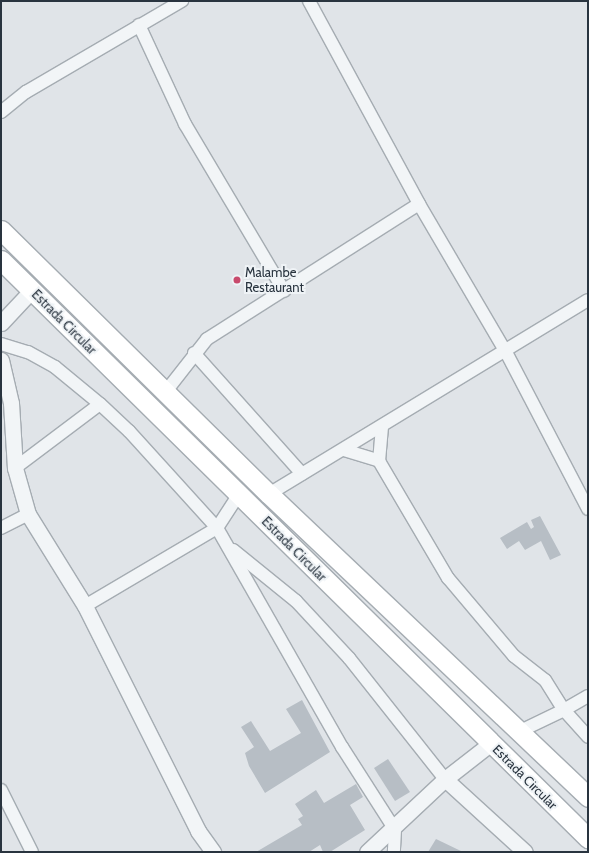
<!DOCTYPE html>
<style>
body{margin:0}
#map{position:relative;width:589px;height:853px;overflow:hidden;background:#e0e4e8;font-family:Cabin,sans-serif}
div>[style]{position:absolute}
.building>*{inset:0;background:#b7bec5}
.roads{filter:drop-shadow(1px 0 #a5acb2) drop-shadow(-1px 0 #a5acb2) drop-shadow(0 1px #a5acb2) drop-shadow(0 -1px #a5acb2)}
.minor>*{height:12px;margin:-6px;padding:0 6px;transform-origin:6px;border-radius:6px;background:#f2f5f7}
.tertiary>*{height:15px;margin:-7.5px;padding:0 7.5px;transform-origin:7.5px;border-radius:7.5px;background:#f2f5f7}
.primary>*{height:19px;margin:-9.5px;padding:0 9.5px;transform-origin:9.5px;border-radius:9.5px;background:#fff}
.dots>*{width:11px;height:11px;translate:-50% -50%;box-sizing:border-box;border:2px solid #eff3f6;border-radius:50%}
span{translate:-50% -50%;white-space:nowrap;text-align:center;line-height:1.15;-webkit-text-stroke:4px #eff3f6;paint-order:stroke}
.poi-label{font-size:13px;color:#29343f}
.left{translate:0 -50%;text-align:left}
.street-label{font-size:13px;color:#29343f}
.frame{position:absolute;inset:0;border:2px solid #29343f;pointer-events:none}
</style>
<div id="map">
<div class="building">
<div style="clip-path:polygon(540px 516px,561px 555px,550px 560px,541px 541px,525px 550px,519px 541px,507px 549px,500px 538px,527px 522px,531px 529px,534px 527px,531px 520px)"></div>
<div style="clip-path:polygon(302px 700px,330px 752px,265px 793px,249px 766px,245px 753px,254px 747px,241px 727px,251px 721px,270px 751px,301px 733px,286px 709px)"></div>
<div style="clip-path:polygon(388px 759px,410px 792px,395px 801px,374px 768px)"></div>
<div style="clip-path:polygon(356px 784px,363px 797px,350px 805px,365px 830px,330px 852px,323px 852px,320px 845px,309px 852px,256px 852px,302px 825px,298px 819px,303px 816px,295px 804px,316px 790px,324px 803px)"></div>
<div style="clip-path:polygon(436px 839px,463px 852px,428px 852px)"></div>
</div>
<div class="roads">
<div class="minor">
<div style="left:309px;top:1px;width:231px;rotate:61.5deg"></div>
<div style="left:419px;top:204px;width:172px;rotate:59.6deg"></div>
<div style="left:506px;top:352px;width:177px;rotate:62.4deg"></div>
<div style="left:139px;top:25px;width:109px;rotate:65.1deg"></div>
<div style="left:185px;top:124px;width:194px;rotate:59.3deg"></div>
<div style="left:1px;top:112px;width:32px;rotate:-39deg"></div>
<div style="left:26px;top:92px;width:181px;rotate:-30.3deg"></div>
<div style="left:1px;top:344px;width:28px;rotate:17deg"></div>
<div style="left:28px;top:352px;width:31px;rotate:29deg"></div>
<div style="left:55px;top:367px;width:58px;rotate:39.4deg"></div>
<div style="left:100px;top:404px;width:40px;rotate:43deg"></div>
<div style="left:129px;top:431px;width:131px;rotate:47.8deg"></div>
<div style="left:217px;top:528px;width:252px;rotate:60.3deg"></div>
<div style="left:342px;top:747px;width:98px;rotate:57.4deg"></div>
<div style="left:395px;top:830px;width:22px;rotate:93deg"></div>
<div style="left:194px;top:353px;width:162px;rotate:48.2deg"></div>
<div style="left:167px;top:390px;width:65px;rotate:-51.9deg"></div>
<div style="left:207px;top:339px;width:251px;rotate:-32.5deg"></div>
<div style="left:382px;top:427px;width:34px;rotate:95deg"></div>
<div style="left:379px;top:461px;width:136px;rotate:59.5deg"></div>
<div style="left:448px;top:578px;width:102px;rotate:49.8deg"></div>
<div style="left:514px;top:656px;width:39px;rotate:38deg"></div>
<div style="left:545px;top:680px;width:36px;rotate:58deg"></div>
<div style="left:564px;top:710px;width:51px;rotate:154.4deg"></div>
<div style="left:344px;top:450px;width:37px;rotate:17deg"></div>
<div style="left:15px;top:468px;width:106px;rotate:-37deg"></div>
<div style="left:269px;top:494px;width:373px;rotate:-31.3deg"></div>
<div style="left:1px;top:528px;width:30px;rotate:-27deg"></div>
<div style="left:233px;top:550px;width:81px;rotate:39deg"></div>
<div style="left:296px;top:601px;width:78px;rotate:47.1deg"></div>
<div style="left:349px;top:658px;width:154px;rotate:51.6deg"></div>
<div style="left:85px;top:606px;width:153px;rotate:-30.6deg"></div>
<div style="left:217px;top:528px;width:40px;rotate:-57.1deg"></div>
<div style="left:588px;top:696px;width:28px;rotate:150deg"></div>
<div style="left:564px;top:710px;width:36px;rotate:48deg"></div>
<div style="left:1px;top:790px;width:69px;rotate:63.4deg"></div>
</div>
<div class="tertiary">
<div style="left:1px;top:323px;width:45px;rotate:-46.8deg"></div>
<div style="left:1px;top:360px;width:44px;rotate:76.9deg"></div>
<div style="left:11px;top:403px;width:65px;rotate:86.5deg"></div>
<div style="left:15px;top:468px;width:48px;rotate:74.2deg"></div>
<div style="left:28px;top:514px;width:108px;rotate:58.2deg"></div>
<div style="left:85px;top:606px;width:252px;rotate:63.3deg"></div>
<div style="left:198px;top:831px;width:26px;rotate:54deg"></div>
<div style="left:445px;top:779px;width:58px;rotate:-38deg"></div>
<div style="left:367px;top:852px;width:107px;rotate:-43.1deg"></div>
<div style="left:445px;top:779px;width:108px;rotate:42.4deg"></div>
</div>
<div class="primary">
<div style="left:1px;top:230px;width:376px;rotate:44.6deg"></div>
<div style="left:269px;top:494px;width:440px;rotate:43.5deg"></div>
<div style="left:1px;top:260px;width:824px;rotate:44.56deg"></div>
</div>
</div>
<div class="dots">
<div style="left:237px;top:280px;background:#c84a6c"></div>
</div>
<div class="poi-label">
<span class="left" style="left:245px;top:280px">Malambe<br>Restaurant</span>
</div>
<div class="street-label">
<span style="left:64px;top:322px;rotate:45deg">Estrada Circular</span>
<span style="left:294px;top:549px;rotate:45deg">Estrada Circular</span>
<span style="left:525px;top:777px;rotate:45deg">Estrada Circular</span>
</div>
<div class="frame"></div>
</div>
